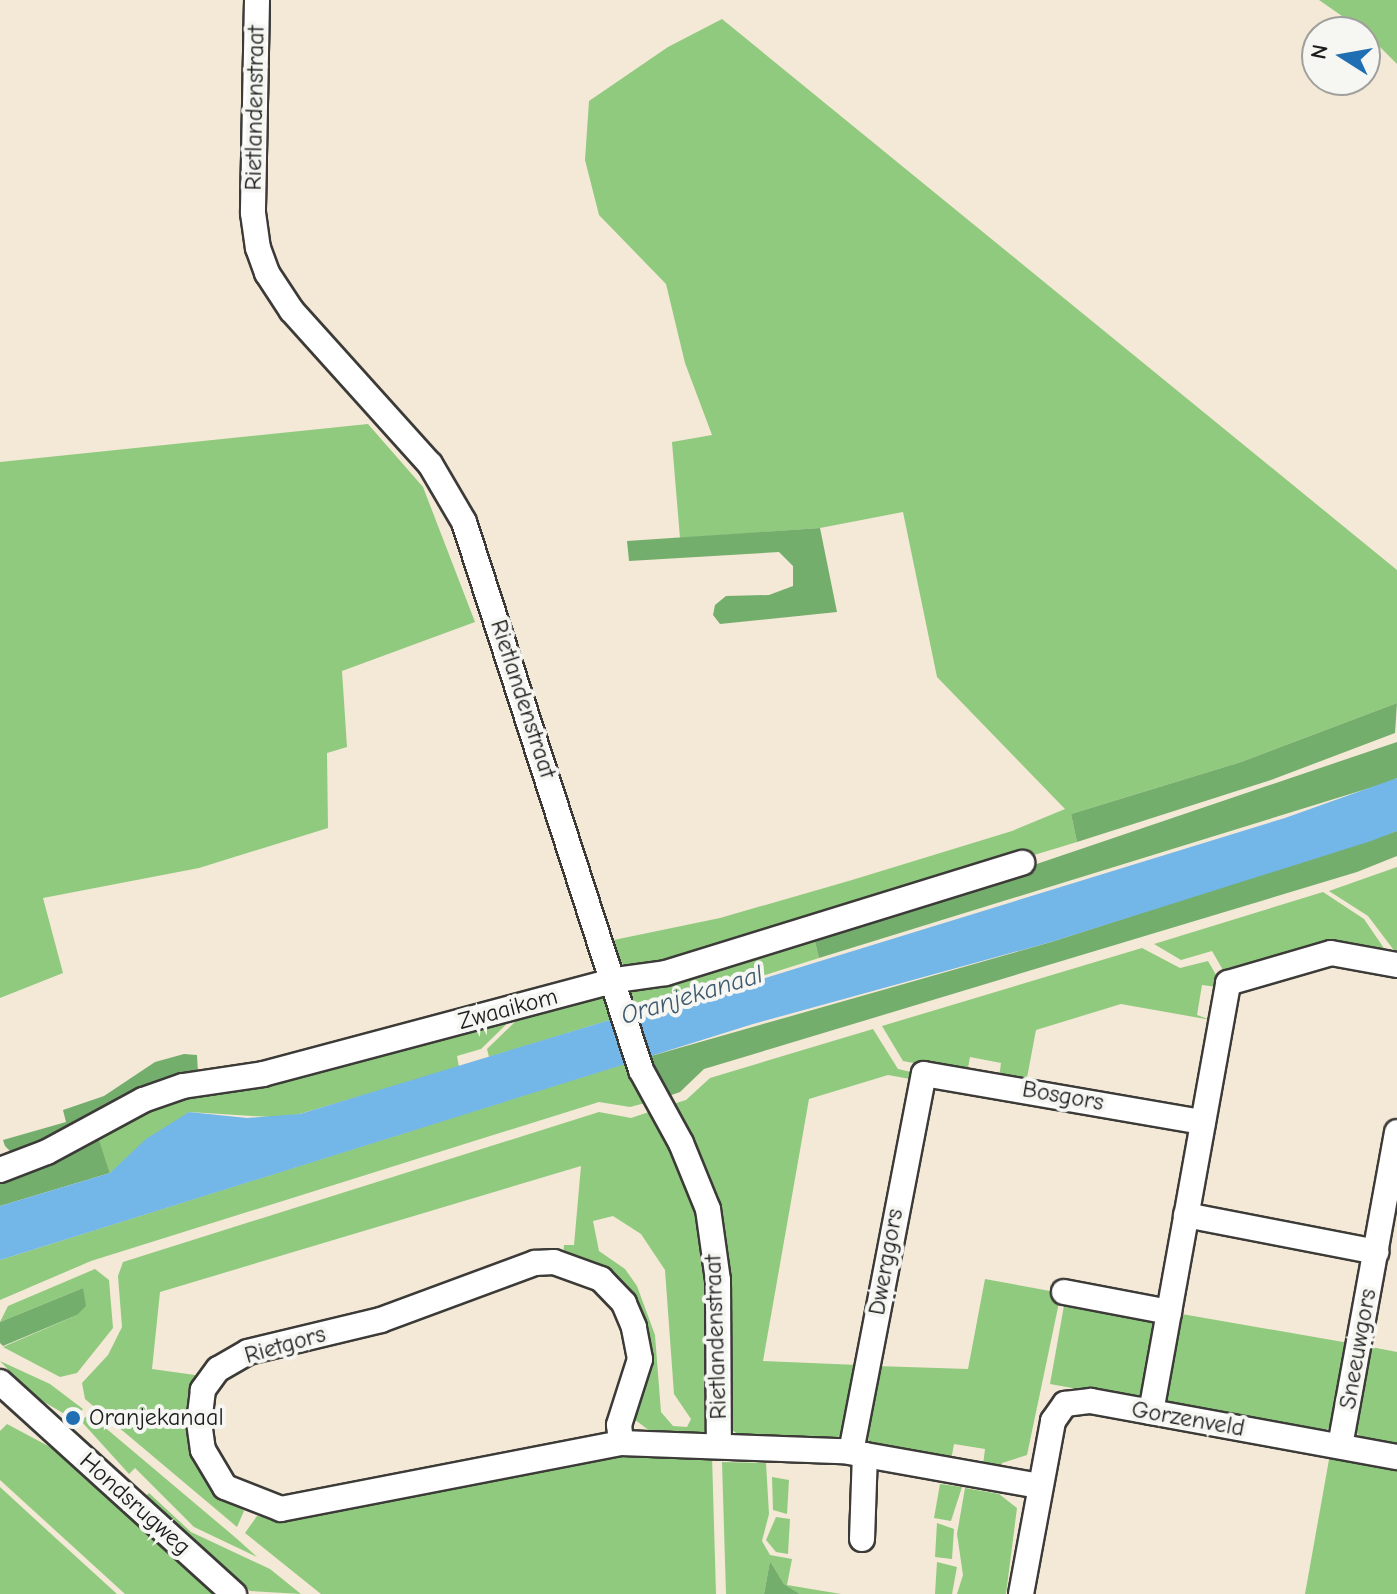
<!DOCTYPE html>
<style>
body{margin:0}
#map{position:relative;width:1397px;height:1594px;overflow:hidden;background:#f4e8d7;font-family:"Comic Neue",sans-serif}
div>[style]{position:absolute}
.green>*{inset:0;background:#90ca7e}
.forest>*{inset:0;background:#74ae6d}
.water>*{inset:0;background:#73b6e8}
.roads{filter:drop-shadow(2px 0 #3c3b38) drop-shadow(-2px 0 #3c3b38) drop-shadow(0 2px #3c3b38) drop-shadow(0 -2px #3c3b38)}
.minor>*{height:24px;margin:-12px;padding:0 12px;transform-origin:12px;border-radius:12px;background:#fff}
.dots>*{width:22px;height:22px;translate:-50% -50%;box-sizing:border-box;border:4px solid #f6f6f2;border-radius:50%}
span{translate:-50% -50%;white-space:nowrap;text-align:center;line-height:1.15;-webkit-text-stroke:8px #f6f6f2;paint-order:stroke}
.street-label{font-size:24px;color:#1c1c1c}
.poi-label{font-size:24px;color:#1c1c1c}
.left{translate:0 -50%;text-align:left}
.water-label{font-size:26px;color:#3f5a6e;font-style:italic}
.north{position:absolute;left:1301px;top:16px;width:80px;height:80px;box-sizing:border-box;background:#f6f6f2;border:2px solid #9f9f9c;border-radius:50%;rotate:281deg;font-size:22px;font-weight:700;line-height:32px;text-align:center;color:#1c1c1c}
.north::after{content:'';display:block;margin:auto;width:28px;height:36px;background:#1f6fb2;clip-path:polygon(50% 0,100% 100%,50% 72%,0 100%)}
</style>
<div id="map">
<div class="green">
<div style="clip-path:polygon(1319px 0,1397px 0,1397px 64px,1365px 32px)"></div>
<div style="clip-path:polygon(722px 19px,1397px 570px,1397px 703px,1241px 762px,1071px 814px,1077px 842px,762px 937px,632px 969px,620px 962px,609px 941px,720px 918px,852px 880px,1012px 831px,1065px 809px,937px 677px,903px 512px,820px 528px,680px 538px,672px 442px,712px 435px,685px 363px,666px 284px,599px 215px,585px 160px,589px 101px,668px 47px)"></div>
<div style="clip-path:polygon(368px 424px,423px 487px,475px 622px,342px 671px,347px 747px,327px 753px,328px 828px,199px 868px,43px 898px,63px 973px,0 998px,0 462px)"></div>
<div style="clip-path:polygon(1397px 867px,1397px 949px,1396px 953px,1368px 916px,1329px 891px)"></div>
<div style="clip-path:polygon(1323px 892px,1364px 919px,1388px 954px,1227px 977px,1212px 951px,1181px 960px,1154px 944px)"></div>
<div style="clip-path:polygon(812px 930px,819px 958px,631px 1017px,630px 989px)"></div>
<div style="clip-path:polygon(1142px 948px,1180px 968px,1208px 961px,1219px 980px,1217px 987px,1202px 985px,1197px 1015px,1211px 1020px,1121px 1004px,1036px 1030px,1026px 1083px,999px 1078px,1001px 1063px,970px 1057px,967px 1073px,903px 1061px,882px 1026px)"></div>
<div style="clip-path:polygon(600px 994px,610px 997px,613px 1019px,489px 1057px,487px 1049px,519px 1018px)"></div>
<div style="clip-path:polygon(518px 1013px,481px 1049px,457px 1056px,459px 1067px,286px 1118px,189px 1112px,110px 1173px,96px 1132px,146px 1103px)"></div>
<div style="clip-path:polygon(873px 1029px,898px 1069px,911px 1072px,910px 1079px,888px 1075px,809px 1099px,763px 1361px,858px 1365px,846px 1429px,836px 1439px,742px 1437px,729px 1428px,726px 1317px,670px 1105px,686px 1100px,710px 1078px)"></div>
<div style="clip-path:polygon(630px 1062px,649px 1102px,630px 1107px,599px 1102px,91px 1261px,0 1300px,0 1260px)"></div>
<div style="clip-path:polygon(evenodd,655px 1110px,682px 1159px,706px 1245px,707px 1433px,703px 1436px,655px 1435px,634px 1419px,642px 1328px,563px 1256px,564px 1245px,574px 1245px,581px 1166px,160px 1292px,152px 1369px,202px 1376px,192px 1397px,231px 1500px,244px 1511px,237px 1527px,85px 1399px,82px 1383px,108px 1355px,122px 1327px,118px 1276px,123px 1262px,599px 1112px,631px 1118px,655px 1110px,613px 1216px,641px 1234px,665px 1270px,674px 1394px,691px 1419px,687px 1427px,673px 1426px,661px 1412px,655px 1335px,637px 1286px,625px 1269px,599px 1251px,593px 1221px,613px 1216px)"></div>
<div style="clip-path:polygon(95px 1269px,109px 1280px,113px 1328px,77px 1373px,60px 1377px,3px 1347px,77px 1315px,83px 1288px,0 1322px,8px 1306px)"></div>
<div style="clip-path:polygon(985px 1279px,1061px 1293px,1027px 1455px,1002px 1463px,1001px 1469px,983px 1465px,985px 1449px,954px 1444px,951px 1460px,868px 1442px,876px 1366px,968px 1369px)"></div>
<div style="clip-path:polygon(1065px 1300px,1159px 1317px,1142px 1394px,1128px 1398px,1050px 1384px)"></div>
<div style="clip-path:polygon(1176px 1313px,1349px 1343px,1332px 1427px,1320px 1432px,1169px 1403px,1164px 1397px)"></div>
<div style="clip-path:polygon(1366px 1346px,1397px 1352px,1397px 1446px,1362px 1439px,1352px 1427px)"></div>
<div style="clip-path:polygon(0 1361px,50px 1384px,83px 1409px,73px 1419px,34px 1396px)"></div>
<div style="clip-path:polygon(89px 1414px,236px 1538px,257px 1557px,194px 1527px,135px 1468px,129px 1474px,81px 1421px)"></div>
<div style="clip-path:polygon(7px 1424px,65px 1455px,216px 1594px,125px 1594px,0 1480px,0 1431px)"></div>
<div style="clip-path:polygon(640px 1453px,712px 1455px,716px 1594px,321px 1594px,245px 1533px,257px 1516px,294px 1519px,387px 1495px)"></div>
<div style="clip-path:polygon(1330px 1454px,1397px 1466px,1397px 1594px,1305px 1594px)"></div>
<div style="clip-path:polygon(722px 1462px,766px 1463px,769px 1514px,762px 1541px,770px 1555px,792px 1559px,787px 1585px,841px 1594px,800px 1594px,784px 1584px,770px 1561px,764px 1594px,726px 1594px)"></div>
<div style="clip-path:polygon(772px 1477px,789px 1480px,787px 1514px,773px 1510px)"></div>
<div style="clip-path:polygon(940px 1484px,962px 1487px,951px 1521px,934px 1518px)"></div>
<div style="clip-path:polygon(0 1487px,49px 1532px,117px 1594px,0 1594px)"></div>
<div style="clip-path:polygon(965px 1488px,999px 1494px,1017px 1508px,1006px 1594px,957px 1594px,963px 1575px,957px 1534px)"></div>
<div style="clip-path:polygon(149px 1493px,191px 1532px,270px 1569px,301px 1594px,250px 1591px,145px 1497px)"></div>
<div style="clip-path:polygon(776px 1517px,790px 1519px,788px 1554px,776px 1552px,766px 1540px)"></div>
<div style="clip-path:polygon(937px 1523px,954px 1529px,952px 1559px,935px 1557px)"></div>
<div style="clip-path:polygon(937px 1562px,957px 1567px,952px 1594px,935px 1594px)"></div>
</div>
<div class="forest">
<div style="clip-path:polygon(820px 528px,837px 612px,720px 624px,713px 615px,715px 605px,726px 596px,769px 595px,793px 586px,793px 566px,779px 552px,629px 561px,627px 541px)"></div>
<div style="clip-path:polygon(1397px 703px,1395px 733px,1271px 780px,1077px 842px,1071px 814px,1241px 762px)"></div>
<div style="clip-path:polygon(1397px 742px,1397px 778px,1389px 782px,819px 958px,812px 930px,992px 879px)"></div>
<div style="clip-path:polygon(1397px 831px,1397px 856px,1357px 872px,704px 1069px,680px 1092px,666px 1097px,644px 1058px,1051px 942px)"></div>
<div style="clip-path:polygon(184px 1054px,197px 1055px,198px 1073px,14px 1155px,5px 1146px,3px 1140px,66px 1122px,63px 1110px,104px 1096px,155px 1062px)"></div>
<div style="clip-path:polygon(96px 1131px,110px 1173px,0 1206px,0 1175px)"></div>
<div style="clip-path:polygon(83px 1288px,86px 1306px,77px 1315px,3px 1346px,0 1343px,0 1322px)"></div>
<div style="clip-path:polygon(770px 1561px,784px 1584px,800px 1594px,764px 1594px)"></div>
</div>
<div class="water">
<div style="clip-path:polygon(1397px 778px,1397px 831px,1371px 841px,1051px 942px,753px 1024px,0 1260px,0 1206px,110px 1173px,146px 1139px,189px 1112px,247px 1118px,300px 1114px,613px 1019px,658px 1011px,1285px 818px)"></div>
</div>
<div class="roads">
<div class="minor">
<div style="left:257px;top:0;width:213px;rotate:91.1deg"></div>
<div style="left:253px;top:213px;width:35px;rotate:82deg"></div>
<div style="left:258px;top:248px;width:27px;rotate:70deg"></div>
<div style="left:267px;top:273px;width:45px;rotate:56.7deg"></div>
<div style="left:292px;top:311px;width:206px;rotate:48deg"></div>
<div style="left:430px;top:464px;width:67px;rotate:59.6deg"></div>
<div style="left:464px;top:522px;width:576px;rotate:72.1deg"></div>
<div style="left:641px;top:1070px;width:83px;rotate:61.3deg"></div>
<div style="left:681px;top:1143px;width:71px;rotate:67.8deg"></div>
<div style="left:708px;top:1209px;width:72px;rotate:82deg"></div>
<div style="left:718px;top:1280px;width:165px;rotate:89.7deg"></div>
<div style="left:0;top:1170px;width:50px;rotate:-21deg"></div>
<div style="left:47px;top:1152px;width:109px;rotate:-28.4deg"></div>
<div style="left:143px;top:1100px;width:42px;rotate:-19.3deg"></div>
<div style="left:183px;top:1086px;width:81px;rotate:-8.5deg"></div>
<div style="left:263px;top:1074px;width:365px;rotate:-14.9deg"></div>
<div style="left:616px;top:980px;width:50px;rotate:-8deg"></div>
<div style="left:666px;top:973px;width:373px;rotate:-17.2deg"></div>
<div style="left:1186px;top:1215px;width:194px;rotate:11deg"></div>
<div style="left:1064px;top:1292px;width:107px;rotate:10.8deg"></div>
<div style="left:0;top:1382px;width:316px;rotate:42.2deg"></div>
<div style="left:1151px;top:1412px;width:436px;rotate:-79.8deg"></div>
<div style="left:1228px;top:983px;width:107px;rotate:-16.2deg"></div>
<div style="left:1331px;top:953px;width:67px;rotate:10.3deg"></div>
<div style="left:621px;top:1443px;width:18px;rotate:-96deg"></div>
<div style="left:619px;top:1425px;width:69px;rotate:-72.3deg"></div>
<div style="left:640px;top:1359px;width:33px;rotate:-101deg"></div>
<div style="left:634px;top:1327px;width:26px;rotate:-113deg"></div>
<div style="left:624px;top:1303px;width:33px;rotate:-134deg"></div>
<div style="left:601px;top:1279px;width:50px;rotate:-160.1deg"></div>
<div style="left:554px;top:1262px;width:19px;rotate:177deg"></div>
<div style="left:535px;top:1263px;width:164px;rotate:159.7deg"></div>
<div style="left:381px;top:1320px;width:137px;rotate:166.5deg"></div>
<div style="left:248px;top:1352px;width:34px;rotate:150deg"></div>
<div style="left:218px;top:1369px;width:26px;rotate:126deg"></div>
<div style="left:203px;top:1390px;width:32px;rotate:97deg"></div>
<div style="left:199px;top:1422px;width:28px;rotate:82deg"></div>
<div style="left:203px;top:1450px;width:43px;rotate:59.3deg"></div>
<div style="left:225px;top:1487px;width:60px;rotate:21.4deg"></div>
<div style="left:281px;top:1509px;width:346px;rotate:-11deg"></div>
<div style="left:621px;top:1443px;width:222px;rotate:2.1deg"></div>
<div style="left:843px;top:1451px;width:200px;rotate:10.1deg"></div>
<div style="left:1340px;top:1446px;width:319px;rotate:-79.7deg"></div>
<div style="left:851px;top:1452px;width:385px;rotate:-79.1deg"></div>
<div style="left:924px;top:1074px;width:283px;rotate:9.8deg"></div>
<div style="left:862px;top:1539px;width:84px;rotate:-88deg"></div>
<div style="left:1021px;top:1594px;width:176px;rotate:-79.5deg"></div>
<div style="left:1053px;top:1421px;width:21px;rotate:-55deg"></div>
<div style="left:1065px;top:1404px;width:26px;rotate:-7deg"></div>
<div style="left:1091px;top:1401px;width:311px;rotate:10.4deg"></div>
</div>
</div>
<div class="dots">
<div style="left:73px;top:1418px;background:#1f6fb2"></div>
</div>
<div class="street-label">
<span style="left:255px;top:108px;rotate:-89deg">Rietlandenstraat</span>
<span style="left:523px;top:699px;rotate:72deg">Rietlandenstraat</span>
<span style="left:508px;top:1009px;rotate:-15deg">Zwaaikom</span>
<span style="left:1063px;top:1096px;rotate:10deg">Bosgors</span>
<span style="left:886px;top:1262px;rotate:-80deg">Dwerggors</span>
<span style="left:716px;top:1337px;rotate:-92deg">Rietlandenstraat</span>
<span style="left:285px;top:1345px;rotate:-16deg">Rietgors</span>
<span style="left:1358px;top:1349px;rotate:-80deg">Sneeuwgors</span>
<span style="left:1188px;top:1419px;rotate:10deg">Gorzenveld</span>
<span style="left:135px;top:1504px;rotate:42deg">Hondsrugweg</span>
</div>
<div class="poi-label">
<span class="left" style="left:89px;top:1418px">Oranjekanaal</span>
</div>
<div class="water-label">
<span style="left:692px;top:996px;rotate:-17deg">Oranjekanaal</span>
</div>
<div class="north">N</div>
</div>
